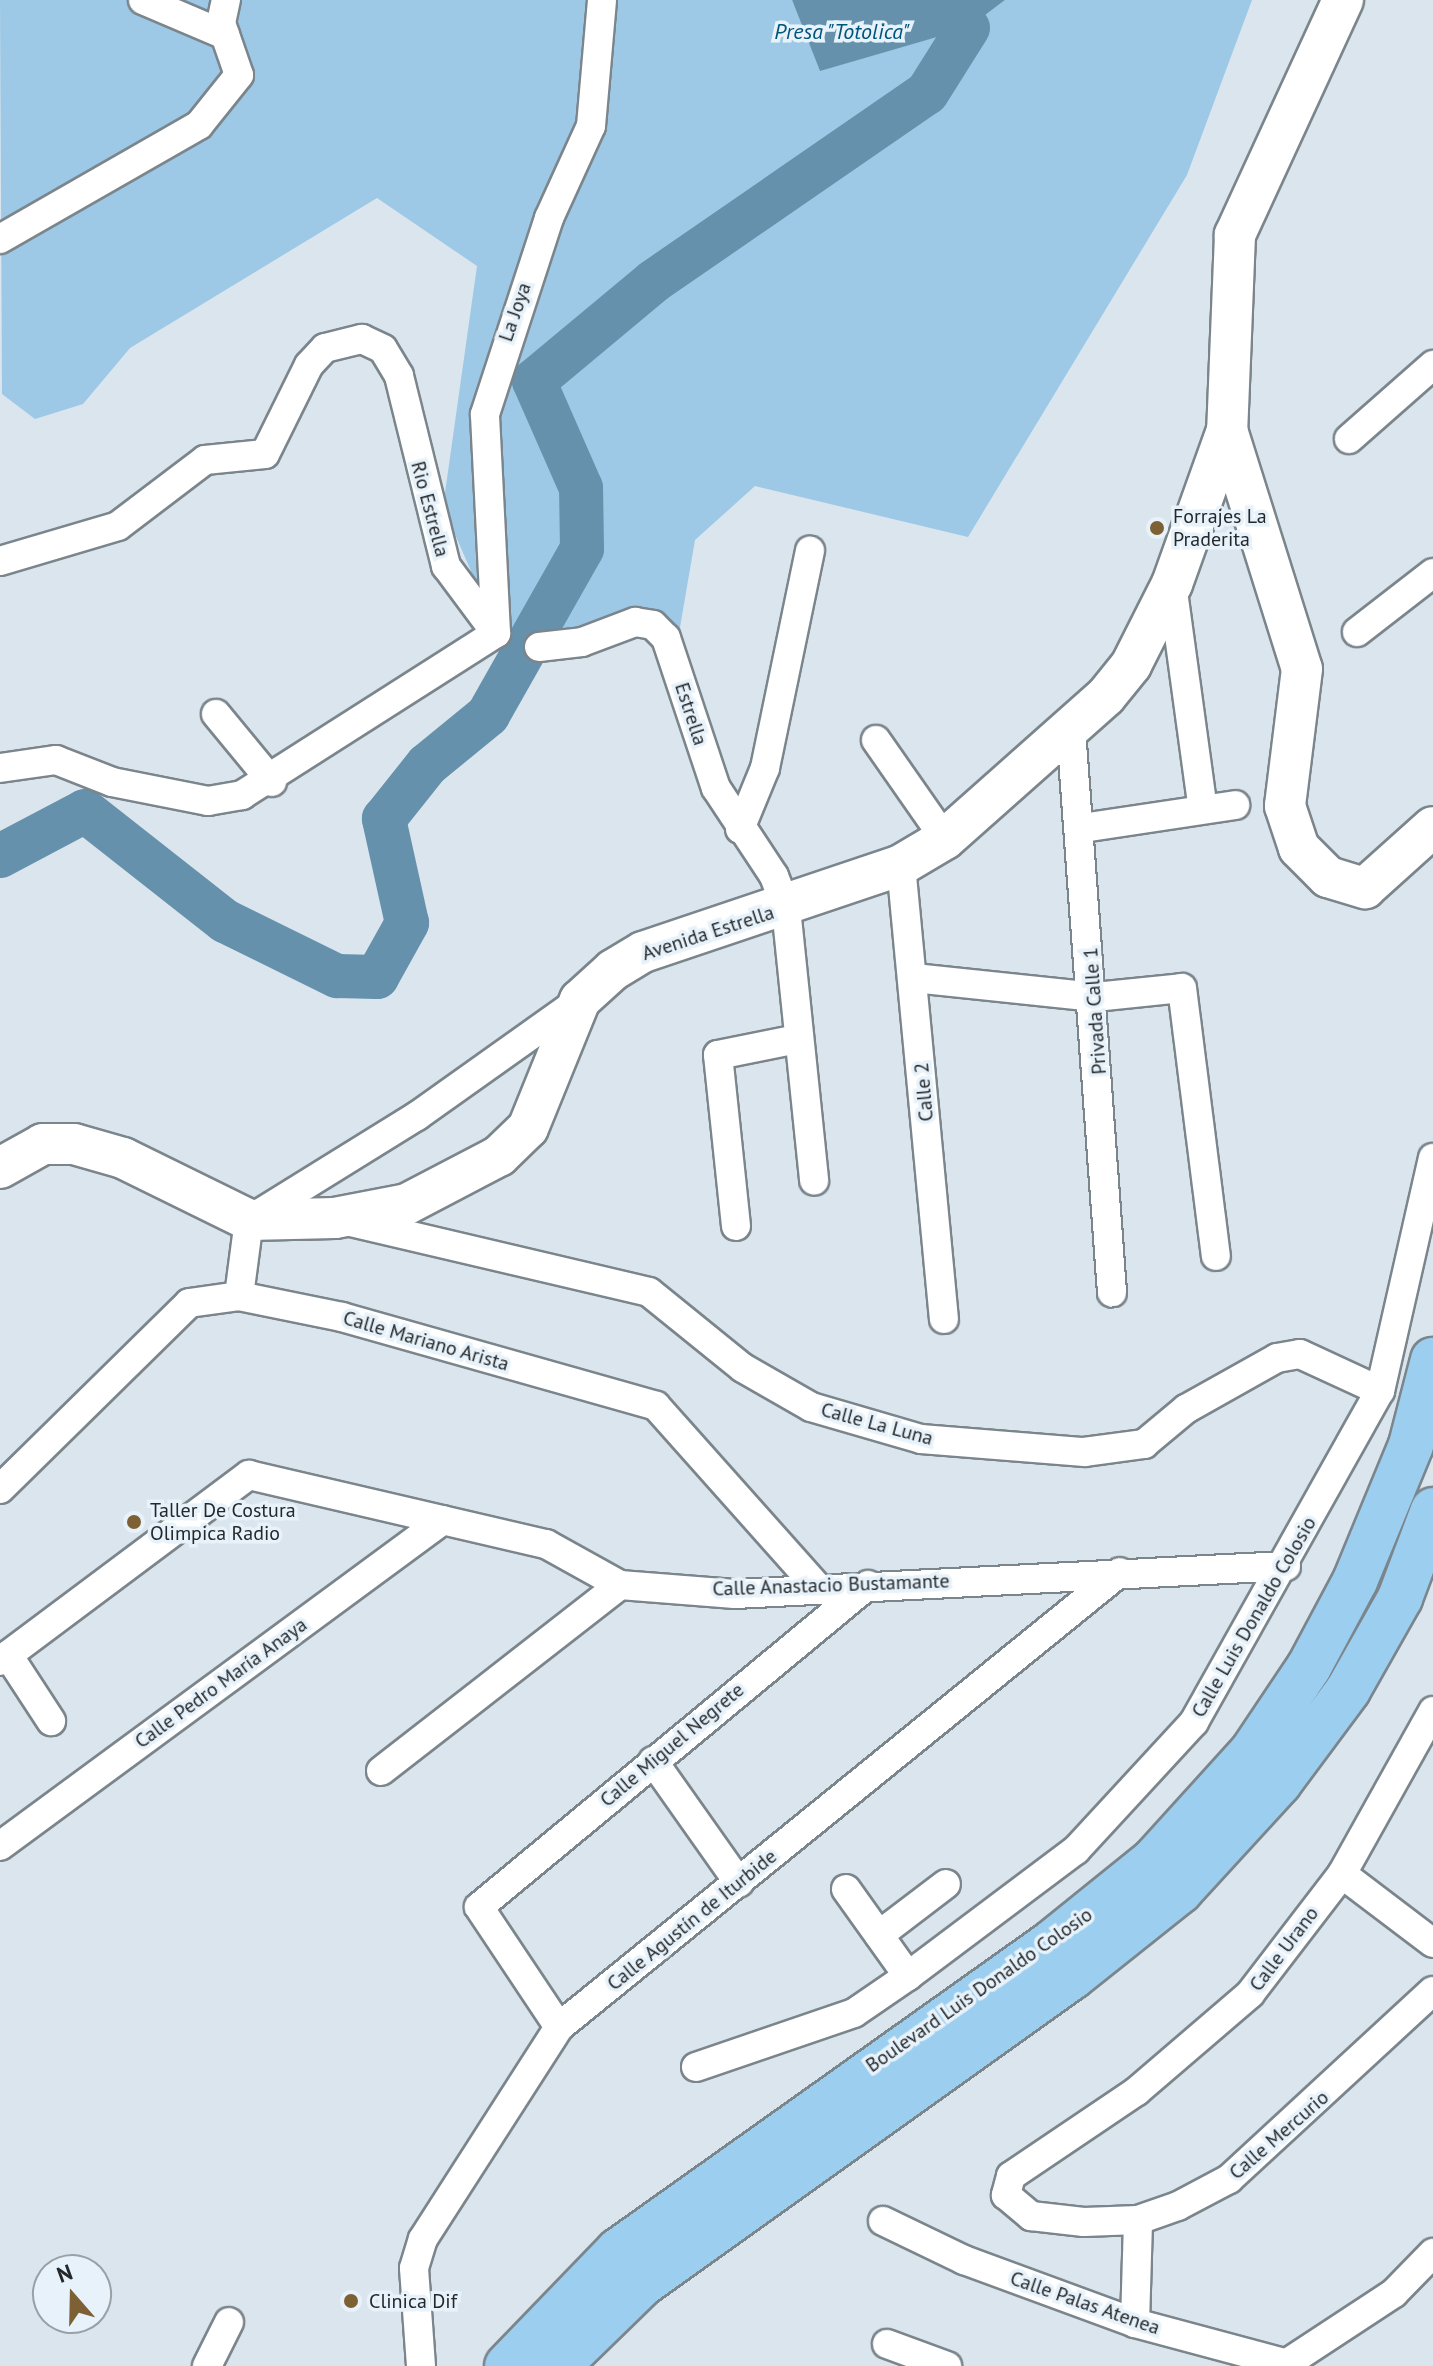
<!DOCTYPE html>
<meta charset="utf-8">
<style>
body{margin:0}
#map{position:relative;width:1433px;height:2366px;overflow:hidden;background:#dae5ed;font-family:"PT Sans",sans-serif}
div>[style]{position:absolute}
.green>*{inset:0;background:#9dc9e6}
.water>*{inset:0;background:#6591ad}
.river>*{height:44px;margin:-22px;padding:0 22px;transform-origin:22px;border-radius:22px;background:#6591ad}
.roads{filter:drop-shadow(2px 0 #7b858c) drop-shadow(-2px 0 #7b858c) drop-shadow(0 2px #7b858c) drop-shadow(0 -2px #7b858c)}
.street>*{height:28px;margin:-14px;padding:0 14px;transform-origin:14px;border-radius:14px;background:#fff}
.secondary>*{height:40px;margin:-20px;padding:0 20px;transform-origin:20px;border-radius:20px;background:#fff}
.highway>*{height:44px;margin:-22px;padding:0 22px;transform-origin:22px;border-radius:22px;background:#9ccef0}
.dots>*{width:22px;height:22px;translate:-50% -50%;box-sizing:border-box;border:4px solid #e7f2fa;border-radius:50%}
span{translate:-50% -50%;white-space:nowrap;text-align:center;line-height:1.15;-webkit-text-stroke:7px #e7f2fa;paint-order:stroke}
.street-label{font-size:20px;color:#24282b}
.poi-label{font-size:20px;color:#24282b}
.left{translate:0 -50%;text-align:left}
.water-label{font-size:22px;color:#00547b;font-style:italic}
.north{position:absolute;left:32px;top:2254px;width:80px;height:80px;box-sizing:border-box;background:#e7f2fa;border:2px solid #99a1a7;border-radius:50%;rotate:340deg;font-size:22px;font-weight:700;line-height:32px;text-align:center;color:#24282b}
.north::after{content:'';display:block;margin:auto;width:28px;height:36px;background:#7d6134;clip-path:polygon(50% 0,100% 100%,50% 72%,0 100%)}
</style>
<div id="map">
<div class="green">
<div style="clip-path:polygon(0 0,792px 0,820px 70px,968px 28px,1005px 0,1252px 0,1187px 175px,968px 537px,755px 486px,695px 540px,678px 639px,632px 615px,557px 652px,492px 619px,443px 507px,477px 266px,377px 198px,130px 348px,83px 404px,35px 419px,2px 394px)"></div>
</div>
<div class="water">
<div style="clip-path:polygon(792px 0,1005px 0,968px 28px,820px 71px)"></div>
</div>
<div class="river">
<div style="left:0;top:856px;width:96px;rotate:-27.9deg"></div>
<div style="left:85px;top:811px;width:178px;rotate:38.2deg"></div>
<div style="left:225px;top:921px;width:125px;rotate:26.2deg"></div>
<div style="left:337px;top:976px;width:40px;rotate:1.4deg"></div>
<div style="left:377px;top:977px;width:62px;rotate:-60.9deg"></div>
<div style="left:407px;top:923px;width:107px;rotate:-102.5deg"></div>
<div style="left:384px;top:819px;width:69px;rotate:-51.5deg"></div>
<div style="left:427px;top:765px;width:79px;rotate:-39.3deg"></div>
<div style="left:488px;top:715px;width:191px;rotate:-60.5deg"></div>
<div style="left:582px;top:549px;width:61px;rotate:-90.9deg"></div>
<div style="left:581px;top:488px;width:117px;rotate:-113.7deg"></div>
<div style="left:534px;top:381px;width:156px;rotate:-39.8deg"></div>
<div style="left:654px;top:281px;width:331px;rotate:-34.6deg"></div>
<div style="left:927px;top:93px;width:77px;rotate:-57.8deg"></div>
</div>
<div class="roads">
<div class="street">
<div style="left:143px;top:0;width:89px;rotate:23.1deg"></div>
<div style="left:0;top:239px;width:229px;rotate:-29.8deg"></div>
<div style="left:199px;top:125px;width:64px;rotate:-51.3deg"></div>
<div style="left:239px;top:75px;width:55px;rotate:-109.1deg"></div>
<div style="left:221px;top:23px;width:24px;rotate:-78deg"></div>
<div style="left:1349px;top:439px;width:112px;rotate:-41.4deg"></div>
<div style="left:0;top:561px;width:123px;rotate:-16.5deg"></div>
<div style="left:118px;top:526px;width:109px;rotate:-37.2deg"></div>
<div style="left:205px;top:460px;width:60px;rotate:-5.7deg"></div>
<div style="left:265px;top:454px;width:99px;rotate:-63.7deg"></div>
<div style="left:309px;top:365px;width:23px;rotate:-47deg"></div>
<div style="left:325px;top:348px;width:38px;rotate:-14deg"></div>
<div style="left:362px;top:339px;width:23px;rotate:25deg"></div>
<div style="left:383px;top:349px;width:31px;rotate:59deg"></div>
<div style="left:399px;top:376px;width:196px;rotate:76.1deg"></div>
<div style="left:446px;top:566px;width:84px;rotate:53.3deg"></div>
<div style="left:1172px;top:584px;width:227px;rotate:82.2deg"></div>
<div style="left:1357px;top:632px;width:96px;rotate:-37.8deg"></div>
<div style="left:496px;top:633px;width:219px;rotate:-92.9deg"></div>
<div style="left:485px;top:414px;width:206px;rotate:-71.9deg"></div>
<div style="left:549px;top:218px;width:101px;rotate:-65.5deg"></div>
<div style="left:591px;top:126px;width:126px;rotate:-85deg"></div>
<div style="left:539px;top:647px;width:43px;rotate:-6.6deg"></div>
<div style="left:582px;top:642px;width:57px;rotate:-20.7deg"></div>
<div style="left:635px;top:622px;width:18px;rotate:9deg"></div>
<div style="left:653px;top:625px;width:18px;rotate:45deg"></div>
<div style="left:666px;top:638px;width:158px;rotate:71.6deg"></div>
<div style="left:716px;top:788px;width:105px;rotate:56.6deg"></div>
<div style="left:774px;top:876px;width:34px;rotate:69deg"></div>
<div style="left:786px;top:908px;width:274px;rotate:84.1deg"></div>
<div style="left:216px;top:714px;width:88px;rotate:50.5deg"></div>
<div style="left:1071px;top:730px;width:564px;rotate:85.83deg"></div>
<div style="left:876px;top:740px;width:121px;rotate:55.1deg"></div>
<div style="left:0;top:768px;width:57px;rotate:-8.1deg"></div>
<div style="left:56px;top:760px;width:60px;rotate:21.4deg"></div>
<div style="left:112px;top:782px;width:98px;rotate:11.2deg"></div>
<div style="left:208px;top:801px;width:35px;rotate:-10deg"></div>
<div style="left:242px;top:795px;width:301px;rotate:-32.5deg"></div>
<div style="left:1082px;top:828px;width:155px;rotate:-8.5deg"></div>
<div style="left:740px;top:829px;width:66px;rotate:-67.7deg"></div>
<div style="left:765px;top:768px;width:222px;rotate:-78.3deg"></div>
<div style="left:901px;top:865px;width:456px;rotate:84.6deg"></div>
<div style="left:914px;top:978px;width:182px;rotate:6deg"></div>
<div style="left:1095px;top:997px;width:87px;rotate:-5.9deg"></div>
<div style="left:1182px;top:988px;width:270px;rotate:82.8deg"></div>
<div style="left:347px;top:1221px;width:310px;rotate:13.2deg"></div>
<div style="left:649px;top:1292px;width:121px;rotate:39deg"></div>
<div style="left:743px;top:1368px;width:78px;rotate:29.8deg"></div>
<div style="left:811px;top:1407px;width:115px;rotate:16.2deg"></div>
<div style="left:921px;top:1439px;width:164px;rotate:4.6deg"></div>
<div style="left:1084px;top:1452px;width:61px;rotate:-7.6deg"></div>
<div style="left:1144px;top:1444px;width:55px;rotate:-39.8deg"></div>
<div style="left:1186px;top:1409px;width:104px;rotate:-29.3deg"></div>
<div style="left:1277px;top:1358px;width:23px;rotate:-10deg"></div>
<div style="left:1300px;top:1354px;width:88px;rotate:24.8deg"></div>
<div style="left:736px;top:1226px;width:172px;rotate:-96deg"></div>
<div style="left:718px;top:1055px;width:81px;rotate:-11.4deg"></div>
<div style="left:239px;top:1296px;width:77px;rotate:-82.5deg"></div>
<div style="left:249px;top:1220px;width:198px;rotate:-31.8deg"></div>
<div style="left:417px;top:1116px;width:200px;rotate:-35.4deg"></div>
<div style="left:0;top:1489px;width:265px;rotate:-44.5deg"></div>
<div style="left:189px;top:1303px;width:50px;rotate:-8deg"></div>
<div style="left:239px;top:1296px;width:105px;rotate:11.5deg"></div>
<div style="left:342px;top:1317px;width:326px;rotate:15.8deg"></div>
<div style="left:656px;top:1406px;width:245px;rotate:48.3deg"></div>
<div style="left:8px;top:1655px;width:79px;rotate:56.9deg"></div>
<div style="left:0;top:1661px;width:311px;rotate:-36.8deg"></div>
<div style="left:249px;top:1475px;width:305px;rotate:13.1deg"></div>
<div style="left:546px;top:1544px;width:85px;rotate:29deg"></div>
<div style="left:620px;top:1585px;width:115px;rotate:4.5deg"></div>
<div style="left:735px;top:1594px;width:552px;rotate:-2.91deg"></div>
<div style="left:1433px;top:1711px;width:187px;rotate:119.2deg"></div>
<div style="left:1342px;top:1874px;width:151px;rotate:127.5deg"></div>
<div style="left:1250px;top:1994px;width:149px;rotate:139.4deg"></div>
<div style="left:1137px;top:2091px;width:152px;rotate:146deg"></div>
<div style="left:1011px;top:2176px;width:20px;rotate:105deg"></div>
<div style="left:1006px;top:2195px;width:33px;rotate:40deg"></div>
<div style="left:1031px;top:2216px;width:53px;rotate:6.5deg"></div>
<div style="left:1084px;top:2222px;width:54px;rotate:-2.1deg"></div>
<div style="left:1138px;top:2220px;width:42px;rotate:-19.3deg"></div>
<div style="left:1178px;top:2206px;width:58px;rotate:-27.9deg"></div>
<div style="left:1229px;top:2179px;width:277px;rotate:-42.7deg"></div>
<div style="left:653px;top:1761px;width:149px;rotate:54.8deg"></div>
<div style="left:381px;top:1771px;width:303px;rotate:-37.9deg"></div>
<div style="left:0;top:1846px;width:550px;rotate:-36.35deg"></div>
<div style="left:1342px;top:1874px;width:114px;rotate:37.2deg"></div>
<div style="left:846px;top:1889px;width:107px;rotate:54.5deg"></div>
<div style="left:879px;top:1935px;width:84px;rotate:-37.3deg"></div>
<div style="left:559px;top:2027px;width:144px;rotate:-123.7deg"></div>
<div style="left:479px;top:1907px;width:505px;rotate:-39.62deg"></div>
<div style="left:696px;top:2067px;width:167px;rotate:-18.9deg"></div>
<div style="left:854px;top:2013px;width:65px;rotate:-34.4deg"></div>
<div style="left:908px;top:1976px;width:210px;rotate:-36.9deg"></div>
<div style="left:1076px;top:1850px;width:174px;rotate:-47.3deg"></div>
<div style="left:1194px;top:1722px;width:380px;rotate:-60.7deg"></div>
<div style="left:1380px;top:1391px;width:239px;rotate:-77.2deg"></div>
<div style="left:883px;top:2221px;width:90px;rotate:25.7deg"></div>
<div style="left:964px;top:2260px;width:182px;rotate:20.2deg"></div>
<div style="left:1135px;top:2323px;width:166px;rotate:15deg"></div>
<div style="left:1135px;top:2323px;width:103px;rotate:-88.3deg"></div>
<div style="left:887px;top:2344px;width:64px;rotate:20.1deg"></div>
<div style="left:207px;top:2366px;width:49px;rotate:-63.4deg"></div>
<div style="left:421px;top:2366px;width:98px;rotate:-94.1deg"></div>
<div style="left:414px;top:2268px;width:30px;rotate:-73deg"></div>
<div style="left:423px;top:2239px;width:252px;rotate:-57.3deg"></div>
<div style="left:559px;top:2027px;width:722px;rotate:-39.04deg"></div>
<div style="left:1283px;top:2366px;width:133px;rotate:-33.3deg"></div>
<div style="left:1394px;top:2293px;width:56px;rotate:-45.7deg"></div>
</div>
<div class="secondary">
<div style="left:1343px;top:0;width:259px;rotate:114.7deg"></div>
<div style="left:1235px;top:235px;width:195px;rotate:92.3deg"></div>
<div style="left:1227px;top:430px;width:250px;rotate:72.6deg"></div>
<div style="left:1302px;top:669px;width:138px;rotate:97.1deg"></div>
<div style="left:1285px;top:806px;width:44px;rotate:71.6deg"></div>
<div style="left:1299px;top:848px;width:41px;rotate:45deg"></div>
<div style="left:1328px;top:877px;width:39px;rotate:17deg"></div>
<div style="left:1365px;top:888px;width:91px;rotate:-41.9deg"></div>
<div style="left:0;top:1168px;width:49px;rotate:-29.2deg"></div>
<div style="left:43px;top:1144px;width:31px"></div>
<div style="left:74px;top:1144px;width:51px;rotate:15.9deg"></div>
<div style="left:123px;top:1158px;width:140px;rotate:26.2deg"></div>
<div style="left:249px;top:1220px;width:86px;rotate:-1.3deg"></div>
<div style="left:335px;top:1218px;width:73px;rotate:-11deg"></div>
<div style="left:407px;top:1204px;width:104px;rotate:-27.6deg"></div>
<div style="left:499px;top:1156px;width:40px;rotate:-44deg"></div>
<div style="left:528px;top:1128px;width:138px;rotate:-67.9deg"></div>
<div style="left:580px;top:1000px;width:45px;rotate:-42.3deg"></div>
<div style="left:613px;top:970px;width:35px;rotate:-31deg"></div>
<div style="left:643px;top:952px;width:272px;rotate:-18.6deg"></div>
<div style="left:901px;top:865px;width:51px;rotate:-30.6deg"></div>
<div style="left:945px;top:839px;width:215px;rotate:-41.6deg"></div>
<div style="left:1106px;top:696px;width:40px;rotate:-51deg"></div>
<div style="left:1131px;top:665px;width:91px;rotate:-63.2deg"></div>
<div style="left:1172px;top:584px;width:164px;rotate:-70.3deg"></div>
</div>
<div class="highway">
<div style="left:507px;top:2366px;width:160px;rotate:-46deg"></div>
<div style="left:618px;top:2251px;width:530px;rotate:-35.4deg"></div>
<div style="left:1050px;top:1944px;width:134px;rotate:-38.9deg"></div>
<div style="left:1154px;top:1860px;width:146px;rotate:-47.8deg"></div>
<div style="left:1252px;top:1752px;width:102px;rotate:-56.2deg"></div>
<div style="left:1309px;top:1667px;width:98px;rotate:-61.9deg"></div>
<div style="left:1355px;top:1581px;width:147px;rotate:-67.6deg"></div>
<div style="left:1411px;top:1445px;width:88px;rotate:-75.5deg"></div>
<div style="left:558px;top:2366px;width:117px;rotate:-44.3deg"></div>
<div style="left:642px;top:2284px;width:528px;rotate:-35.53deg"></div>
<div style="left:1072px;top:1977px;width:138px;rotate:-38.5deg"></div>
<div style="left:1180px;top:1891px;width:147px;rotate:-47.5deg"></div>
<div style="left:1279px;top:1783px;width:116px;rotate:-53.4deg"></div>
<div style="left:1348px;top:1690px;width:106px;rotate:-60.5deg"></div>
<div style="left:1400px;top:1598px;width:94px;rotate:-69.4deg"></div>
</div>
</div>
<div class="dots">
<div style="left:1157px;top:528px;background:#7d6134"></div>
<div style="left:134px;top:1522px;background:#7d6134"></div>
<div style="left:351px;top:2301px;background:#7d6134"></div>
</div>
<div class="street-label">
<span style="left:515px;top:312px;rotate:-71deg">La Joya</span>
<span style="left:430px;top:509px;rotate:75deg">Rio Estrella</span>
<span style="left:691px;top:714px;rotate:72deg">Estrella</span>
<span style="left:708px;top:933px;rotate:-18deg">Avenida Estrella</span>
<span style="left:1095px;top:1011px;rotate:-94deg">Privada Calle 1</span>
<span style="left:924px;top:1092px;rotate:-95deg">Calle 2</span>
<span style="left:426px;top:1341px;rotate:16deg">Calle Mariano Arista</span>
<span style="left:877px;top:1424px;rotate:15deg">Calle La Luna</span>
<span style="left:831px;top:1585px;rotate:-2deg">Calle Anastacio Bustamante</span>
<span style="left:1254px;top:1617px;rotate:-60deg">Calle Luis Donaldo Colosio</span>
<span style="left:221px;top:1683px;rotate:-36deg">Calle Pedro María Anaya</span>
<span style="left:672px;top:1745px;rotate:-40deg">Calle Miguel Negrete</span>
<span style="left:692px;top:1920px;rotate:-39deg">Calle Agustín de Iturbide</span>
<span style="left:1284px;top:1949px;rotate:-53deg">Calle Urano</span>
<span style="left:979px;top:1990px;rotate:-35deg">Boulevard Luis Donaldo Colosio</span>
<span style="left:1279px;top:2135px;rotate:-41deg">Calle Mercurio</span>
<span style="left:1085px;top:2303px;rotate:19deg">Calle Palas Atenea</span>
</div>
<div class="poi-label">
<span class="left" style="left:1173px;top:528px">Forrajes La<br>Praderita</span>
<span class="left" style="left:150px;top:1522px">Taller De Costura<br>Olimpica Radio</span>
<span class="left" style="left:369px;top:2301px">Clinica Dif</span>
</div>
<div class="water-label">
<span style="left:842px;top:32px">Presa "Totolica"</span>
</div>
<div class="north">N</div>
</div>
